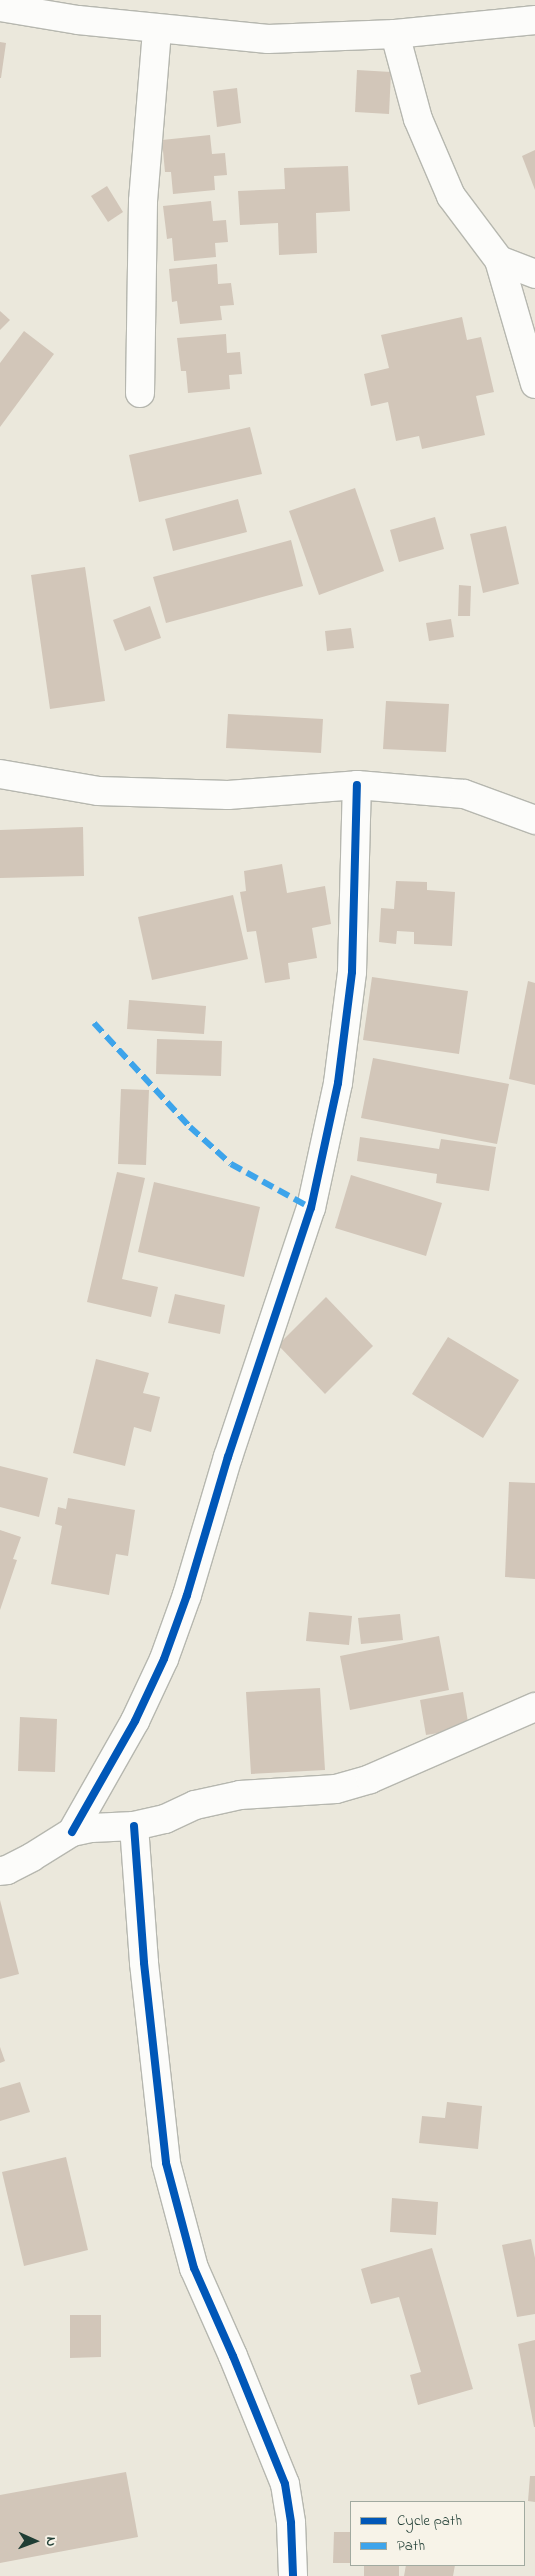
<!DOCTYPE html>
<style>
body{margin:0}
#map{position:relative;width:535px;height:2576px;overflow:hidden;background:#ebe8dc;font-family:"Indie Flower",sans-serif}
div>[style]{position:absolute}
.building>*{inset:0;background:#d2c6b9}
.roads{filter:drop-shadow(1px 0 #b6b7af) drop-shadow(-1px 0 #b6b7af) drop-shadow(0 1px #b6b7af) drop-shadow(0 -1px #b6b7af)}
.street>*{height:28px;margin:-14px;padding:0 14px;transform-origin:14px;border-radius:14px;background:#fcfcfa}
.quiet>*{height:6px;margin-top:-3px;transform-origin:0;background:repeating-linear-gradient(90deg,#3da4eb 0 12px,transparent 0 18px)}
.cycleway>*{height:8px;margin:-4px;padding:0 4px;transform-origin:4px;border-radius:4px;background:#0057b8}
span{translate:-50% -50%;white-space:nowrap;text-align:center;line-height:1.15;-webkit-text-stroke:4.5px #f7f3e8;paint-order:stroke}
.legend{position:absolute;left:350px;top:2501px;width:175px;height:65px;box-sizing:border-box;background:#f7f3e8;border:1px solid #a1aaa0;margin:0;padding:6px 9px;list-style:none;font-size:15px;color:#1f3d34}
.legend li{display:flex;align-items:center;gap:10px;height:25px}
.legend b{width:25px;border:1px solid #a1aaa0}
.north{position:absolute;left:10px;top:2516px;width:50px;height:50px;-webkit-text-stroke:4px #f7f3e8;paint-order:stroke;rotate:92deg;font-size:14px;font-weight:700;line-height:20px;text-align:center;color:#1f3d34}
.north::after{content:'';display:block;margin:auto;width:18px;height:22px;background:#1f3d34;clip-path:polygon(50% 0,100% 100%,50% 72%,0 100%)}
</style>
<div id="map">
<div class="building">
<div style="clip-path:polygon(0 42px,6px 43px,1px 78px,0 78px)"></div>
<div style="clip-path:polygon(357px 70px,391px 72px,389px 114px,355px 112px)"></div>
<div style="clip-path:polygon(237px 88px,241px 123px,217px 127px,213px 91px)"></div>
<div style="clip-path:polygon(210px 135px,212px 154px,225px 153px,227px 175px,214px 176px,215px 190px,173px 194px,171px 172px,165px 172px,162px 140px)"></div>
<div style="clip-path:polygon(535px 150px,535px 190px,522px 156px)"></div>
<div style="clip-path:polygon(348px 166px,350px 211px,316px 213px,317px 253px,279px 255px,278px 223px,240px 225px,238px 191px,285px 189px,284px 168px)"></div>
<div style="clip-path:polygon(107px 186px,123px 212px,108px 222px,91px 196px)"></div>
<div style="clip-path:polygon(211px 201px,213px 221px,226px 220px,228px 242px,215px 243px,216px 257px,174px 261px,172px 238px,167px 239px,163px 206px)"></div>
<div style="clip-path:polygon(217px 264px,218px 284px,231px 283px,234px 305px,220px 306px,222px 320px,180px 324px,177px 301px,172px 302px,169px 269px)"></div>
<div style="clip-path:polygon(0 311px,10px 320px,0 330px)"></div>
<div style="clip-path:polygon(462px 317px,467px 340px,481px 337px,494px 392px,476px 396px,485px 435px,422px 449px,419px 436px,396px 441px,388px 402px,371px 406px,364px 374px,389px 368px,381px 335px)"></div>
<div style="clip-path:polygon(24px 331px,54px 354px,0 427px,0 363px)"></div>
<div style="clip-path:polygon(226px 334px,227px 353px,240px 352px,242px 374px,229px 375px,230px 389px,188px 393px,186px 371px,181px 371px,177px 338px)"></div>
<div style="clip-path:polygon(250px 427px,262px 474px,139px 502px,129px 455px)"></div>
<div style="clip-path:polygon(355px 488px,384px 571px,319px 595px,289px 511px)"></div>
<div style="clip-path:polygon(238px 499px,247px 532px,173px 551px,165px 519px)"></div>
<div style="clip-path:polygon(435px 517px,444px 549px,399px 562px,390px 530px)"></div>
<div style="clip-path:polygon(506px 526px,519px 584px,483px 593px,470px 534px)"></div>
<div style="clip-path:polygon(291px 540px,303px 586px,166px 623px,153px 577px)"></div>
<div style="clip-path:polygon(85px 567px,105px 701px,50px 709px,31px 575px)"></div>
<div style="clip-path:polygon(459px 585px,471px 586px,470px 616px,458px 616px)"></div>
<div style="clip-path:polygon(150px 606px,161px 638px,125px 651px,113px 620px)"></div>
<div style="clip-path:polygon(451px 619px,454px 637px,429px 641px,426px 623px)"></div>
<div style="clip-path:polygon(351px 628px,354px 648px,327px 651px,325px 631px)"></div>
<div style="clip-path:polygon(386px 701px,449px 704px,446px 752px,383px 749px)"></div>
<div style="clip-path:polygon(228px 714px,323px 719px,321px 753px,226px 748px)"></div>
<div style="clip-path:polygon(83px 827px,84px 876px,0 878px,0 830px)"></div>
<div style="clip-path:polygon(282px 864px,287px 893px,325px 886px,331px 924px,312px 928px,317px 958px,288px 963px,290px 979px,265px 983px,256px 931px,247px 932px,240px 892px,246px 891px,244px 871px)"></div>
<div style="clip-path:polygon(396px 881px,427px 882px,427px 890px,455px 892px,452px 946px,414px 944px,414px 932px,397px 931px,396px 944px,379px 942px,381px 908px,394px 909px)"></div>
<div style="clip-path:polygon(233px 895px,248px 959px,152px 980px,138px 917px)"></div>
<div style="clip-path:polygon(372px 977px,468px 991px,459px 1054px,363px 1040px)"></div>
<div style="clip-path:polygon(528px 981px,535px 983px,535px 1085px,509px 1079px)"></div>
<div style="clip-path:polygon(129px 1000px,206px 1006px,204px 1034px,127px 1029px)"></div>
<div style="clip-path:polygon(157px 1039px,222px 1041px,221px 1076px,156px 1074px)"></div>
<div style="clip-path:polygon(373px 1058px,509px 1084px,497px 1144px,361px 1118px)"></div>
<div style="clip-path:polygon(121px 1089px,149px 1090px,146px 1165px,118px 1164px)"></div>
<div style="clip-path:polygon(360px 1137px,439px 1149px,441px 1139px,496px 1147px,489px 1191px,436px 1183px,437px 1174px,357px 1161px)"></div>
<div style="clip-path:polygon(117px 1172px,145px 1178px,122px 1279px,158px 1287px,151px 1317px,87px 1302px)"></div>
<div style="clip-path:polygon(351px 1175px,442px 1203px,426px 1256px,335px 1228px)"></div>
<div style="clip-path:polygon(154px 1182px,260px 1207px,244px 1277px,138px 1252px)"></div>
<div style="clip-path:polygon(175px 1294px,225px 1305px,220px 1334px,168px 1323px)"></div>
<div style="clip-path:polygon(326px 1297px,373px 1346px,325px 1394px,278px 1345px)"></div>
<div style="clip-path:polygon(448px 1337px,519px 1380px,483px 1438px,412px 1394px)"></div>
<div style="clip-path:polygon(96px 1359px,149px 1373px,143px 1393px,160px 1397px,151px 1432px,134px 1427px,125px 1466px,73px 1453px)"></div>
<div style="clip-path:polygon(0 1466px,48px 1478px,39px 1517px,0 1507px)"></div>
<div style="clip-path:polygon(509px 1482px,535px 1483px,535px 1579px,505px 1577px)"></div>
<div style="clip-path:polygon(68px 1498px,135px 1510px,128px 1556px,116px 1554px,109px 1595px,51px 1584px,62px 1526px,55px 1524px,58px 1507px,66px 1509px)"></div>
<div style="clip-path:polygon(0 1530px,21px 1537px,13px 1559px,17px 1560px,0 1610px)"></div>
<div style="clip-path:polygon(309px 1612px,352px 1616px,349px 1645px,306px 1641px)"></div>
<div style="clip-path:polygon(400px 1614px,403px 1640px,361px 1644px,358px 1618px)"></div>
<div style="clip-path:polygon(439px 1636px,449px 1690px,350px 1710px,340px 1656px)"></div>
<div style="clip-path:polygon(320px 1688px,325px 1770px,251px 1774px,246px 1692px)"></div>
<div style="clip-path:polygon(463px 1692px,469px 1728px,426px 1735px,420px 1700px)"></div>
<div style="clip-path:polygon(20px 1717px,57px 1719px,55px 1772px,18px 1771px)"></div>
<div style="clip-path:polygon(0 1900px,19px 1974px,0 1979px)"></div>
<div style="clip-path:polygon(0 2047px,5px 2061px,0 2063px)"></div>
<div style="clip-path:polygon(20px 2082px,30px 2112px,0 2121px,0 2088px)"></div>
<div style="clip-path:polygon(447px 2102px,482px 2106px,478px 2149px,419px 2143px,422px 2116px,445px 2118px)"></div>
<div style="clip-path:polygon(66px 2157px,88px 2250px,24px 2266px,2px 2172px)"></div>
<div style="clip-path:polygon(392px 2198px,438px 2202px,436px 2235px,390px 2232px)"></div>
<div style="clip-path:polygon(531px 2239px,535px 2258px,535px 2314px,517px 2317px,502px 2245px)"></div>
<div style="clip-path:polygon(432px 2248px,473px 2389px,418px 2405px,410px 2375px,421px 2372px,399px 2297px,371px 2304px,361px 2269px)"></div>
<div style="clip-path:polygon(70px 2315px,101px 2315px,101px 2357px,70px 2358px)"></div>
<div style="clip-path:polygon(535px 2340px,535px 2427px,534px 2427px,518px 2344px)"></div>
<div style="clip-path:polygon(126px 2472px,138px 2537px,0 2563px,0 2495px)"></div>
<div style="clip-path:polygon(530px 2476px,535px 2476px,535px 2502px,528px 2501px)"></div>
<div style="clip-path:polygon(334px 2532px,351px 2532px,351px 2563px,333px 2563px)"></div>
<div style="clip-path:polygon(364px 2565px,399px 2565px,399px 2576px,364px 2576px)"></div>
<div style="clip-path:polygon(406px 2565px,455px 2565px,453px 2576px,404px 2576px)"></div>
</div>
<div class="roads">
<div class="street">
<div style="left:0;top:7px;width:79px;rotate:9.5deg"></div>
<div style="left:78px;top:20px;width:191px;rotate:5.7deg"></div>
<div style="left:268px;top:39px;width:127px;rotate:-2.3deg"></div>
<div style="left:395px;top:34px;width:141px;rotate:-5.7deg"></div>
<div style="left:395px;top:34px;width:88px;rotate:74.9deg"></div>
<div style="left:418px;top:119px;width:84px;rotate:66.8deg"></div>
<div style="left:451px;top:196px;width:80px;rotate:53.1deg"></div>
<div style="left:499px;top:260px;width:39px;rotate:21deg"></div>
<div style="left:499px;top:260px;width:129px;rotate:73.8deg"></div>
<div style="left:140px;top:393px;width:192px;rotate:-89.1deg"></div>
<div style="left:143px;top:201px;width:173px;rotate:-85.3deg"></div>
<div style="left:0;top:774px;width:99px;rotate:9.8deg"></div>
<div style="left:98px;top:791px;width:130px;rotate:1.8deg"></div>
<div style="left:228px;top:795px;width:129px;rotate:-4.4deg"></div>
<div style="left:357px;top:785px;width:107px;rotate:4.8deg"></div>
<div style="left:464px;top:794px;width:76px;rotate:20.1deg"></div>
<div style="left:134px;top:1826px;width:137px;rotate:85.8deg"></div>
<div style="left:144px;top:1963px;width:201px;rotate:83.7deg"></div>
<div style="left:166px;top:2163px;width:109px;rotate:75.1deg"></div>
<div style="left:194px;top:2268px;width:96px;rotate:66.1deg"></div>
<div style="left:233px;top:2356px;width:138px;rotate:67.9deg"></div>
<div style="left:285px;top:2484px;width:39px;rotate:81deg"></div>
<div style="left:291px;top:2523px;width:53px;rotate:87.8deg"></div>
<div style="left:72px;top:1832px;width:128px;rotate:-60.4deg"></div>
<div style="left:135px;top:1721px;width:68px;rotate:-64.9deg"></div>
<div style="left:164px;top:1659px;width:68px;rotate:-70.2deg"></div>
<div style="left:187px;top:1595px;width:144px;rotate:-73.5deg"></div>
<div style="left:228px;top:1457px;width:262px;rotate:-71.6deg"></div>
<div style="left:311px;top:1208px;width:128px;rotate:-77.8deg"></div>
<div style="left:338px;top:1083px;width:112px;rotate:-82.8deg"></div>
<div style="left:352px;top:972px;width:187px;rotate:-88.5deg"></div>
<div style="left:0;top:1871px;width:7px;rotate:-8deg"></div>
<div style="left:7px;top:1870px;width:28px;rotate:-27deg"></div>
<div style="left:32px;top:1857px;width:47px;rotate:-32deg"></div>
<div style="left:72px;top:1832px;width:19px;rotate:-12deg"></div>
<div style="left:91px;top:1828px;width:43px;rotate:-2.7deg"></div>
<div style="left:134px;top:1826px;width:32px;rotate:-13deg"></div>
<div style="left:165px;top:1819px;width:33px;rotate:-25deg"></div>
<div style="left:195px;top:1805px;width:46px;rotate:-12.5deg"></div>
<div style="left:240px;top:1795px;width:96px;rotate:-3.6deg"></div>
<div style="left:336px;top:1789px;width:35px;rotate:-16deg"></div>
<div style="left:370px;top:1779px;width:180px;rotate:-23.6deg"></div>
</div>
</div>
<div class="quiet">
<div style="left:94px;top:1023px;width:142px;rotate:47.3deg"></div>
<div style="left:190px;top:1127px;width:55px;rotate:42.1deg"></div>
<div style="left:231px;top:1164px;width:91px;rotate:28.8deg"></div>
</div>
<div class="cycleway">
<div style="left:134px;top:1826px;width:137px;rotate:85.8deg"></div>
<div style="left:144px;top:1963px;width:201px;rotate:83.7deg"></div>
<div style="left:166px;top:2163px;width:109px;rotate:75.1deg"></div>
<div style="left:194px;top:2268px;width:96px;rotate:66.1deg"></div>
<div style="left:233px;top:2356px;width:138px;rotate:67.9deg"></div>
<div style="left:285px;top:2484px;width:39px;rotate:81deg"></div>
<div style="left:291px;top:2523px;width:53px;rotate:87.8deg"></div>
<div style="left:72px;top:1832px;width:128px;rotate:-60.4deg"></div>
<div style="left:135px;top:1721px;width:68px;rotate:-64.9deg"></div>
<div style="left:164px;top:1659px;width:68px;rotate:-70.2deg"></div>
<div style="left:187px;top:1595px;width:144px;rotate:-73.5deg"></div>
<div style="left:228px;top:1457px;width:262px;rotate:-71.6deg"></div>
<div style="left:311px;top:1208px;width:128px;rotate:-77.8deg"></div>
<div style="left:338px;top:1083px;width:112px;rotate:-82.8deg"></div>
<div style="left:352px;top:972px;width:187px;rotate:-88.5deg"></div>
</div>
<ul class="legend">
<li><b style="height:6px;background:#0057b8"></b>Cycle path</li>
<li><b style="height:6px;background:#3da4eb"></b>Path</li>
</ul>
<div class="north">N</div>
</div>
